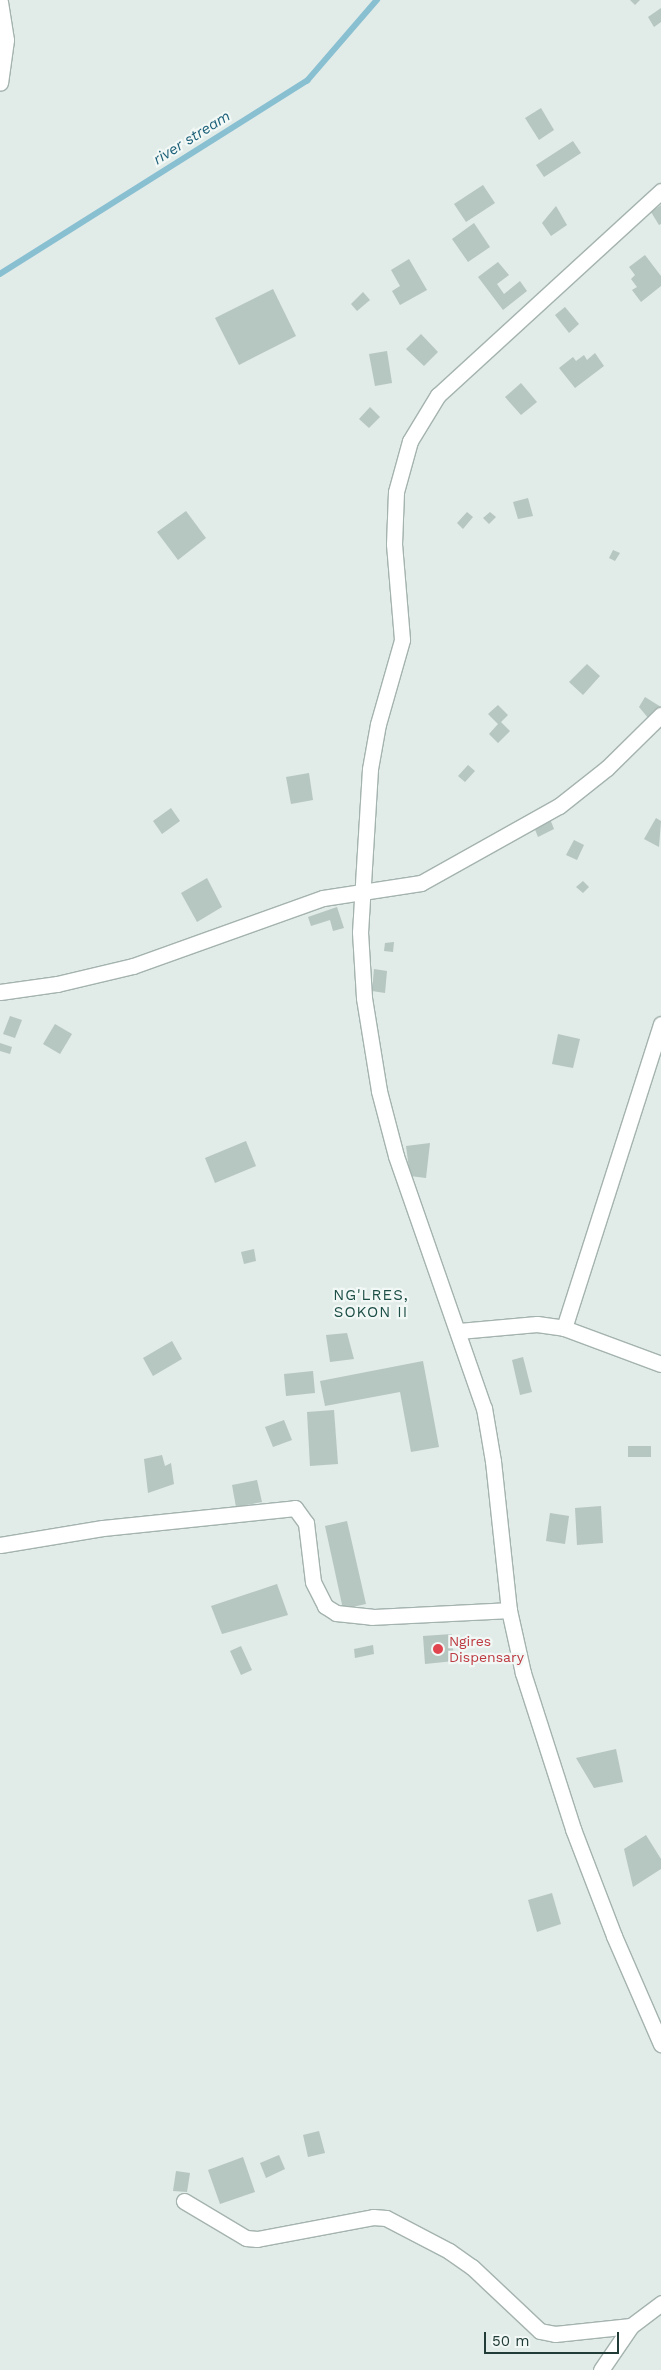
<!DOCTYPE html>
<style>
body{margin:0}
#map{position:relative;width:661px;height:2370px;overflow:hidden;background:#e1ebe8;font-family:"Work Sans",sans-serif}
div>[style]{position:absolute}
.stream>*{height:5.5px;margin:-2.75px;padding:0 2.75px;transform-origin:2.75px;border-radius:2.75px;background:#88bfd1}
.building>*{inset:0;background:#b6c6c1}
.roads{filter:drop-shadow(1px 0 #a4b3af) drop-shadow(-1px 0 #a4b3af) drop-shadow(0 1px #a4b3af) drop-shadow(0 -1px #a4b3af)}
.minor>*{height:15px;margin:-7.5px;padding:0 7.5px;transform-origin:7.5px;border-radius:7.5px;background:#fff}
.dots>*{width:14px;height:14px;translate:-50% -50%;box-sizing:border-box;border:2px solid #f1f8f5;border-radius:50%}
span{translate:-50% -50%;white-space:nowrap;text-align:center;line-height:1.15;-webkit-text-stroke:4.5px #f1f8f5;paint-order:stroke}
.health-label{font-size:14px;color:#be3a42}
.left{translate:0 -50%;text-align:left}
.water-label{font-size:15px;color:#1b5f78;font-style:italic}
.neighbourhood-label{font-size:15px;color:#1d4e47;letter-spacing:1px}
.scale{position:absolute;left:484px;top:2332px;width:135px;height:22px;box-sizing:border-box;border:2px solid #213c37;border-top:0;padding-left:6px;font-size:15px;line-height:18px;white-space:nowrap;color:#213c37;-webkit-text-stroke:4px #f1f8f5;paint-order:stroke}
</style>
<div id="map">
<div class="stream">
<div style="left:0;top:274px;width:363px;rotate:-32.2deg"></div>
<div style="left:307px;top:81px;width:107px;rotate:-49.2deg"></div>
</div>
<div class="building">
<div style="clip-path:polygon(630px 0,640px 0,635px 5px)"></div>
<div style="clip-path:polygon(661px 8px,661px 22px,654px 27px,648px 17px)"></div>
<div style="clip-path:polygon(541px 108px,554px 130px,539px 140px,525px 118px)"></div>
<div style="clip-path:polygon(573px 141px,581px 153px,544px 177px,536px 165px)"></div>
<div style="clip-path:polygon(483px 185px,495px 203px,466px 222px,454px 204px)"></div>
<div style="clip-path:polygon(661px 205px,661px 224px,659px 225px,651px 212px)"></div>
<div style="clip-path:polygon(556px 206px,567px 225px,551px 236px,542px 223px)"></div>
<div style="clip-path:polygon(474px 223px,490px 247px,468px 262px,452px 239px)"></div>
<div style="clip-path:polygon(645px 255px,661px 276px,661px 286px,641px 302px,632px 290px,637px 287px,631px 279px,635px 275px,629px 267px)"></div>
<div style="clip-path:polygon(409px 259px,427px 290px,400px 305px,392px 291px,400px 286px,391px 270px)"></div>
<div style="clip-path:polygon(498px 262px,509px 275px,497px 284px,504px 294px,520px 281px,527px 291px,503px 310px,478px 277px)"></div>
<div style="clip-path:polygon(273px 289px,296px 336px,239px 365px,215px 318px)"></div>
<div style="clip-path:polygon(363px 292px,370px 300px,357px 311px,351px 304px)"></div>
<div style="clip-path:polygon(565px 307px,579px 324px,569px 333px,555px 315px)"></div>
<div style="clip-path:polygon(421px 334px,438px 352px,424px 366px,406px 349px)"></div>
<div style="clip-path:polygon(387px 351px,392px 383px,375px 386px,369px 354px)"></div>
<div style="clip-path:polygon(595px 353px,604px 366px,575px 388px,559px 368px,573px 357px,576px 361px,584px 355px,587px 360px)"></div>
<div style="clip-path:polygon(521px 383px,537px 402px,521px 415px,505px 397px)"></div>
<div style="clip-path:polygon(370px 407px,380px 417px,369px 428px,359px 419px)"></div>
<div style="clip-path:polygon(528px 498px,533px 516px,518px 519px,513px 502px)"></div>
<div style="clip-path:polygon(186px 511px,206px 538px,178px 560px,157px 532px)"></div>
<div style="clip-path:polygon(467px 512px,473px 517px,463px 529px,457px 523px)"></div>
<div style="clip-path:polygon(490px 512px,496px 517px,489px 524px,483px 518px)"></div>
<div style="clip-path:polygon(613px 550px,620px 553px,615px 561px,609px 558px)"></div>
<div style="clip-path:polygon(587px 664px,600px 676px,583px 695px,569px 682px)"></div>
<div style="clip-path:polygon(645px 697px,661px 707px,649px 719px,639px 707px)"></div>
<div style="clip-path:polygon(498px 705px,508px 715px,501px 722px,510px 731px,498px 743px,489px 734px,498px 724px,488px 714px)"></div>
<div style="clip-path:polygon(468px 765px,475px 771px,465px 782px,458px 776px)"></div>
<div style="clip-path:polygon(309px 773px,313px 800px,291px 804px,286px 777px)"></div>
<div style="clip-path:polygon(171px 808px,180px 821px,162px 834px,153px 821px)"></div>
<div style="clip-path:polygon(656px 818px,661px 821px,659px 847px,644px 839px)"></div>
<div style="clip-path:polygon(550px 819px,554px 829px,538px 837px,534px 827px)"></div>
<div style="clip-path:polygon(574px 840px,584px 845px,577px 860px,566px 855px)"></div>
<div style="clip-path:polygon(207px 878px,222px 907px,197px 922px,181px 893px)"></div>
<div style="clip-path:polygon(583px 881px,589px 887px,583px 893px,576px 887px)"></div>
<div style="clip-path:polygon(337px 907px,344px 928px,333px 931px,330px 920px,311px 926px,308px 917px)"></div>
<div style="clip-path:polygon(394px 942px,393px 952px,384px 951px,385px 943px)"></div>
<div style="clip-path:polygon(374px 969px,387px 971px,385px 993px,372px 991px)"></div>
<div style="clip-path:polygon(10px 1016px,22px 1020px,15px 1038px,3px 1034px)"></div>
<div style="clip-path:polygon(55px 1024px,72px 1034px,60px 1054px,43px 1044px)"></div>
<div style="clip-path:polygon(558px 1034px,580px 1039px,573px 1068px,552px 1064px)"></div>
<div style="clip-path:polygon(0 1043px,12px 1047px,10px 1054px,0 1051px)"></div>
<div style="clip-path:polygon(246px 1141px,256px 1166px,215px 1183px,205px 1158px)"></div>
<div style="clip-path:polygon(430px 1143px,426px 1178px,410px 1176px,406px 1146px)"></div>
<div style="clip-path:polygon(254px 1249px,256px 1261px,244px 1264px,241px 1252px)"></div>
<div style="clip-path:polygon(347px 1333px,354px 1359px,330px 1362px,326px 1335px)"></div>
<div style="clip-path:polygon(172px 1341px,182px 1359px,153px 1376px,143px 1358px)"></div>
<div style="clip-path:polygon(523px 1357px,532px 1392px,520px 1395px,512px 1360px)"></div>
<div style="clip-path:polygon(423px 1361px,439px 1447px,411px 1452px,400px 1392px,325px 1406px,320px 1381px)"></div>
<div style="clip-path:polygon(313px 1371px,315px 1393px,286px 1396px,284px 1374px)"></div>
<div style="clip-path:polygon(334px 1410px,338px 1464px,310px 1466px,307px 1412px)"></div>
<div style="clip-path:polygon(284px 1420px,292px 1440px,273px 1447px,265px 1427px)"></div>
<div style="clip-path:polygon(628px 1446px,651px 1446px,651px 1457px,628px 1457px)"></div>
<div style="clip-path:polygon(162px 1455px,165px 1466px,171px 1463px,174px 1484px,148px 1493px,144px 1459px)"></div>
<div style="clip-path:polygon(257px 1480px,262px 1502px,236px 1507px,232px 1485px)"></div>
<div style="clip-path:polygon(601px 1506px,603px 1543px,577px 1545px,575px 1508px)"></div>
<div style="clip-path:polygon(550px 1513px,569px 1516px,565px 1544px,546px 1541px)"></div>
<div style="clip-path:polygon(347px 1521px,366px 1604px,343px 1609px,325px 1526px)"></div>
<div style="clip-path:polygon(277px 1584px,288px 1615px,222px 1634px,211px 1606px)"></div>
<div style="clip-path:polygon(452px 1634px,454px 1661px,425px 1664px,423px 1636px)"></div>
<div style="clip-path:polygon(373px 1645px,374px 1654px,355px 1658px,354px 1649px)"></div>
<div style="clip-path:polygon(241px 1646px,252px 1670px,241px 1675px,230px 1651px)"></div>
<div style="clip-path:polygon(616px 1749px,623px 1782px,594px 1788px,576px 1758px)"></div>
<div style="clip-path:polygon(646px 1835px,661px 1859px,661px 1869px,633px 1887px,624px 1849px)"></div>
<div style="clip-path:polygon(552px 1893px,561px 1924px,537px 1932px,528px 1900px)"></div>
<div style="clip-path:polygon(319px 2131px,325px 2153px,308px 2157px,303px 2135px)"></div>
<div style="clip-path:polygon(279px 2155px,285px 2169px,266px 2178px,260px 2163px)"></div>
<div style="clip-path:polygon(243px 2157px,255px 2192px,220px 2204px,208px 2170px)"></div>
<div style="clip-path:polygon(176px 2171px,190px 2173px,187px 2192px,173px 2191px)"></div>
</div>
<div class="roads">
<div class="minor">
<div style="left:0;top:2px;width:38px;rotate:81deg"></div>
<div style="left:6px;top:40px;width:43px;rotate:97.9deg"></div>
<div style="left:661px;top:191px;width:302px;rotate:137.5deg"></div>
<div style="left:438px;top:395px;width:54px;rotate:121.3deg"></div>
<div style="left:410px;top:441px;width:53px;rotate:105.4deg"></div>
<div style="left:396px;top:492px;width:52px;rotate:92.2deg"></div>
<div style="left:394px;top:544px;width:96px;rotate:85.2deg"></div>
<div style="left:402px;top:640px;width:87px;rotate:105.9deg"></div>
<div style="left:378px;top:724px;width:46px;rotate:100.1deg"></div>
<div style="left:370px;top:769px;width:163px;rotate:93.5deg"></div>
<div style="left:360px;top:932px;width:66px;rotate:86.5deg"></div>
<div style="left:364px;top:998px;width:94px;rotate:80.8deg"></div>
<div style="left:379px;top:1091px;width:67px;rotate:75.3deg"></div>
<div style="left:396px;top:1156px;width:267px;rotate:70.8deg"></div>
<div style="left:484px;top:1408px;width:54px;rotate:80.4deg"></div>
<div style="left:493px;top:1461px;width:150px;rotate:83.9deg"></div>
<div style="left:509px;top:1610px;width:65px;rotate:77.5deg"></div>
<div style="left:523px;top:1673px;width:164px;rotate:72.2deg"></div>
<div style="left:573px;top:1829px;width:115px;rotate:69deg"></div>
<div style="left:614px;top:1936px;width:118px;rotate:66.5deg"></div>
<div style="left:0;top:992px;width:58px;rotate:-8deg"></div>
<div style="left:57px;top:984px;width:78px;rotate:-13.3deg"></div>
<div style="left:133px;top:966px;width:202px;rotate:-19.7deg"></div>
<div style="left:323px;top:898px;width:99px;rotate:-8.7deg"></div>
<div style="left:421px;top:883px;width:158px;rotate:-29.2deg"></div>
<div style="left:559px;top:806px;width:61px;rotate:-38.4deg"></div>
<div style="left:607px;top:768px;width:76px;rotate:-44.5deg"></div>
<div style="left:564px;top:1328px;width:319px;rotate:-72.3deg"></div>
<div style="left:459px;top:1331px;width:78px;rotate:-5.1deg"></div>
<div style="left:537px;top:1324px;width:27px;rotate:8deg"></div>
<div style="left:564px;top:1328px;width:103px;rotate:20.4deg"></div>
<div style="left:0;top:1545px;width:104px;rotate:-9.4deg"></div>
<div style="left:103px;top:1528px;width:193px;rotate:-5.9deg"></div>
<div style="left:295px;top:1508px;width:19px;rotate:54deg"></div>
<div style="left:306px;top:1523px;width:59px;rotate:83.2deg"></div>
<div style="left:313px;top:1582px;width:27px;rotate:63deg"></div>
<div style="left:325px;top:1606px;width:13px;rotate:32deg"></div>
<div style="left:336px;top:1613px;width:36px;rotate:6deg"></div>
<div style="left:372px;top:1617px;width:137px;rotate:-2.9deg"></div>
<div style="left:184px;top:2201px;width:72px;rotate:30.8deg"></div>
<div style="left:246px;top:2238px;width:11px;rotate:5deg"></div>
<div style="left:257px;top:2239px;width:118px;rotate:-10.7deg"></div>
<div style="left:373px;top:2217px;width:13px;rotate:4deg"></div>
<div style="left:386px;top:2218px;width:71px;rotate:27.6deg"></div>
<div style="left:449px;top:2251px;width:28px;rotate:35deg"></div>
<div style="left:472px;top:2267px;width:93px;rotate:43.3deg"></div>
<div style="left:540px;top:2331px;width:15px;rotate:11deg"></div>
<div style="left:555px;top:2334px;width:76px;rotate:-6deg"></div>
<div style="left:601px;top:2370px;width:53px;rotate:-55.7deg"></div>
<div style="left:631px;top:2326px;width:38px;rotate:-37deg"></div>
</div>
</div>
<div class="dots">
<div style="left:438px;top:1649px;background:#e0444e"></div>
</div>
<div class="health-label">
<span class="left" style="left:449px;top:1649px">Ngires<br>Dispensary</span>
</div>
<div class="water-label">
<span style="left:192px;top:138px;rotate:-32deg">river stream</span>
</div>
<div class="neighbourhood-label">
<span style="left:371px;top:1304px">NG'LRES,<br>SOKON II</span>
</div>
<div class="scale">50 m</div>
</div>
